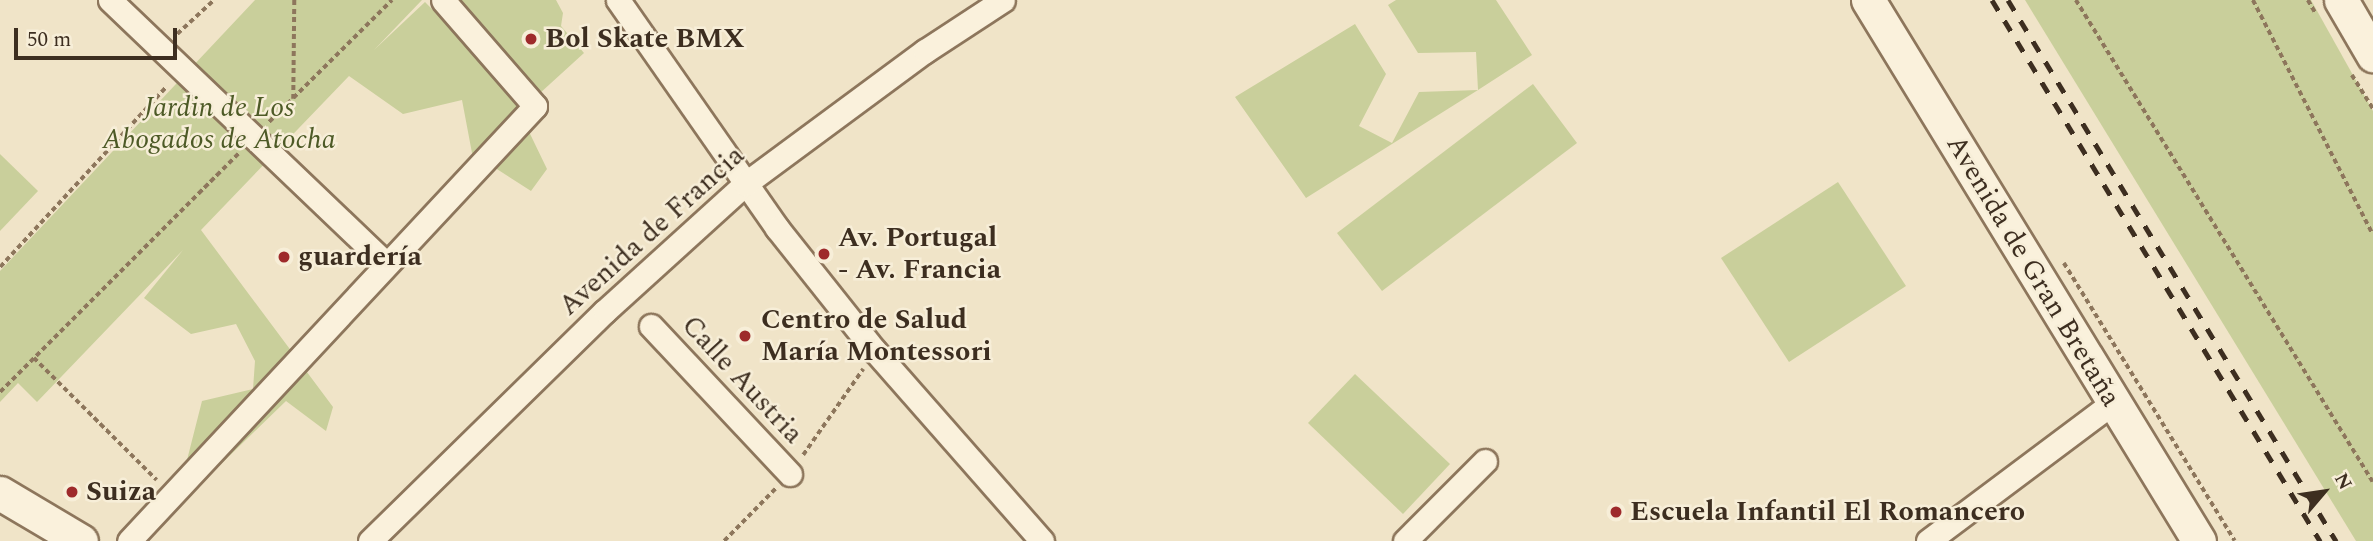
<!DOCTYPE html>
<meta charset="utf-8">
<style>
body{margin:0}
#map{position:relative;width:2373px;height:541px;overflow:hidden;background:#f0e4c8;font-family:Spectral,serif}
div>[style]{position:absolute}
.green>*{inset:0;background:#c9cf9b}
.path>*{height:3.5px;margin-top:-1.75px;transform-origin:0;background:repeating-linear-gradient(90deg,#8d765c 0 5px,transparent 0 8.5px)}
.roads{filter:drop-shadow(2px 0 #8d765c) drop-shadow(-2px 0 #8d765c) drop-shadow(0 2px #8d765c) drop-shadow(0 -2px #8d765c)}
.street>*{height:23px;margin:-11.5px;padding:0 11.5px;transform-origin:11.5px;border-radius:11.5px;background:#faf1dc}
.secondary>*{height:33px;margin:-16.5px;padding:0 16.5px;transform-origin:16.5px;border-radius:16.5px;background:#faf1dc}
.rail>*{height:5px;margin-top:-2.5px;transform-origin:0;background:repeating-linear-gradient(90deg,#3d2e20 0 12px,transparent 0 24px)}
.dots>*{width:19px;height:19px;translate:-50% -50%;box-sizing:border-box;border:4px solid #f7eed8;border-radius:50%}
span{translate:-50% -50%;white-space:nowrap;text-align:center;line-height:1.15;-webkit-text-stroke:5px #f7eed8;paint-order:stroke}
.poi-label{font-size:28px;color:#3d2e20;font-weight:700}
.left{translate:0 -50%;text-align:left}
.park-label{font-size:28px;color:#4d5a26;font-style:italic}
.street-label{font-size:28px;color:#3d2e20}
.north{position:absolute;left:2289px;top:457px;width:70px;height:70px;-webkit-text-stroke:5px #f7eed8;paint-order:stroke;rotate:61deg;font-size:19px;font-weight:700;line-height:28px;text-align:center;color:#3d2e20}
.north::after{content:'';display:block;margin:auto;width:24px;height:32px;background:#3d2e20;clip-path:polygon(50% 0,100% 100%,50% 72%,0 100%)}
.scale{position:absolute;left:14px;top:28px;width:163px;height:32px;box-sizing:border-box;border:4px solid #3d2e20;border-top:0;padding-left:9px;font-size:21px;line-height:24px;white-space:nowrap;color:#3d2e20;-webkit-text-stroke:5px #f7eed8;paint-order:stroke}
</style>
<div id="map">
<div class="green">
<i style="clip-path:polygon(255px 0,422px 0,374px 50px,425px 2px,506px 84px,547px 169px,531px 191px,472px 153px,462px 100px,403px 114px,349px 76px,201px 230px,333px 407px,326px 431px,286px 401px,219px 466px,187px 460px,202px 401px,253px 389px,255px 361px,236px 324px,191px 334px,144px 298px,183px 250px,37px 402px,18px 383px,0 402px,0 271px)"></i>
<i style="clip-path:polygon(455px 0,556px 0,563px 13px,561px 26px,584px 53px,539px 94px)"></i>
<i style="clip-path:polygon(1396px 0,1496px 0,1532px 55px,1478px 90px,1306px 198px,1235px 97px,1355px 24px,1386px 74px,1359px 126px,1392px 143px,1419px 92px,1478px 90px,1476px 52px,1418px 53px,1388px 5px)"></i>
<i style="clip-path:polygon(2025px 0,2311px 0,2373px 111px,2373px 541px,2356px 541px)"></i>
<i style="clip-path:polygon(1533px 84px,1577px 143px,1382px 291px,1337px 233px)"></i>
<i style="clip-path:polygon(0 154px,38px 191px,0 231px)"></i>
<i style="clip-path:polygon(1838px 182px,1906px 286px,1789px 362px,1721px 258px)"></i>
<i style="clip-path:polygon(1355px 374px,1450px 464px,1403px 514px,1308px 423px)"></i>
</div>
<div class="path">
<i style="left:2076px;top:0;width:566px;rotate:58.36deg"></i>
<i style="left:2253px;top:0;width:263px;rotate:62.9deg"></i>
<i style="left:2308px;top:0;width:16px;rotate:60deg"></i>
<i style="left:177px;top:34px;width:50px;rotate:-42.6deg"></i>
<i style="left:2352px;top:75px;width:40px;rotate:58deg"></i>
<i style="left:293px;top:99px;width:99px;rotate:-89.4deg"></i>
<i style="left:269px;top:122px;width:173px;rotate:-44.8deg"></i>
<i style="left:2064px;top:263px;width:326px;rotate:58.4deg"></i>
<i style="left:0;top:267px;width:246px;rotate:-47.3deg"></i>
<i style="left:34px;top:358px;width:173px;rotate:44.8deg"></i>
<i style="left:0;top:392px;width:338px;rotate:-45deg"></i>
<i style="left:803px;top:455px;width:105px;rotate:-55.1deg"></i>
<i style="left:724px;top:541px;width:74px;rotate:-45.5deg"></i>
</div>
<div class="roads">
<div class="street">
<i style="left:110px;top:0;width:382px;rotate:43.7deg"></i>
<i style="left:618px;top:0;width:278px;rotate:55.1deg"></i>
<i style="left:777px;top:228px;width:157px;rotate:51.5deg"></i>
<i style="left:875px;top:351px;width:253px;rotate:48.7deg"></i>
<i style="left:651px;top:326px;width:203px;rotate:46.8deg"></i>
<i style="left:129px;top:541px;width:595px;rotate:-46.97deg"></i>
<i style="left:535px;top:106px;width:140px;rotate:-131deg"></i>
<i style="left:370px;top:541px;width:329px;rotate:-44.4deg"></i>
<i style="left:605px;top:311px;width:189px;rotate:-42.2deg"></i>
<i style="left:745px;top:184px;width:224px;rotate:-36.5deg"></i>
<i style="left:925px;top:51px;width:93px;rotate:-33.2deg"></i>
<i style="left:1405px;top:541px;width:113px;rotate:-45deg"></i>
<i style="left:1928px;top:541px;width:232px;rotate:-36.8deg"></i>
</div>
<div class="secondary">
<i style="left:1868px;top:0;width:634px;rotate:58.54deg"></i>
<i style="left:2341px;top:0;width:64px;rotate:59.8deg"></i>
<i style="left:0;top:493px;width:94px;rotate:30.7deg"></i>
</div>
</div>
<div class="rail">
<i style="left:1992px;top:0;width:633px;rotate:58.77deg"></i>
<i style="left:2008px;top:0;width:633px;rotate:58.77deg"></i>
</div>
<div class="dots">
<i style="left:531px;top:39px;background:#9e2a2b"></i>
<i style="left:824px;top:254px;background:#9e2a2b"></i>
<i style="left:284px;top:257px;background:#9e2a2b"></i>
<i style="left:745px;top:336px;background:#9e2a2b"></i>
<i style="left:72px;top:492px;background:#9e2a2b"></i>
<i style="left:1616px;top:512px;background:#9e2a2b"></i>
</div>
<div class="poi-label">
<span class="left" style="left:545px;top:39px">Bol Skate BMX</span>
<span class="left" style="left:838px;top:254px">Av. Portugal<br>- Av. Francia</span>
<span class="left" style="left:298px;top:257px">guardería</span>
<span class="left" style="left:761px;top:336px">Centro de Salud<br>María Montessori</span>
<span class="left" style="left:86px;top:492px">Suiza</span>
<span class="left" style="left:1630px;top:512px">Escuela Infantil El Romancero</span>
</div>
<div class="park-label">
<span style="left:219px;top:124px">Jardin de Los<br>Abogados de Atocha</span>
</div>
<div class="street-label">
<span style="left:652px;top:231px;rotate:-42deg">Avenida de Francia</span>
<span style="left:2033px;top:271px;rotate:59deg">Avenida de Gran Bretaña</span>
<span style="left:742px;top:380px;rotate:47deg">Calle Austria</span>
</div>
<div class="north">N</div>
<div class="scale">50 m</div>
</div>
